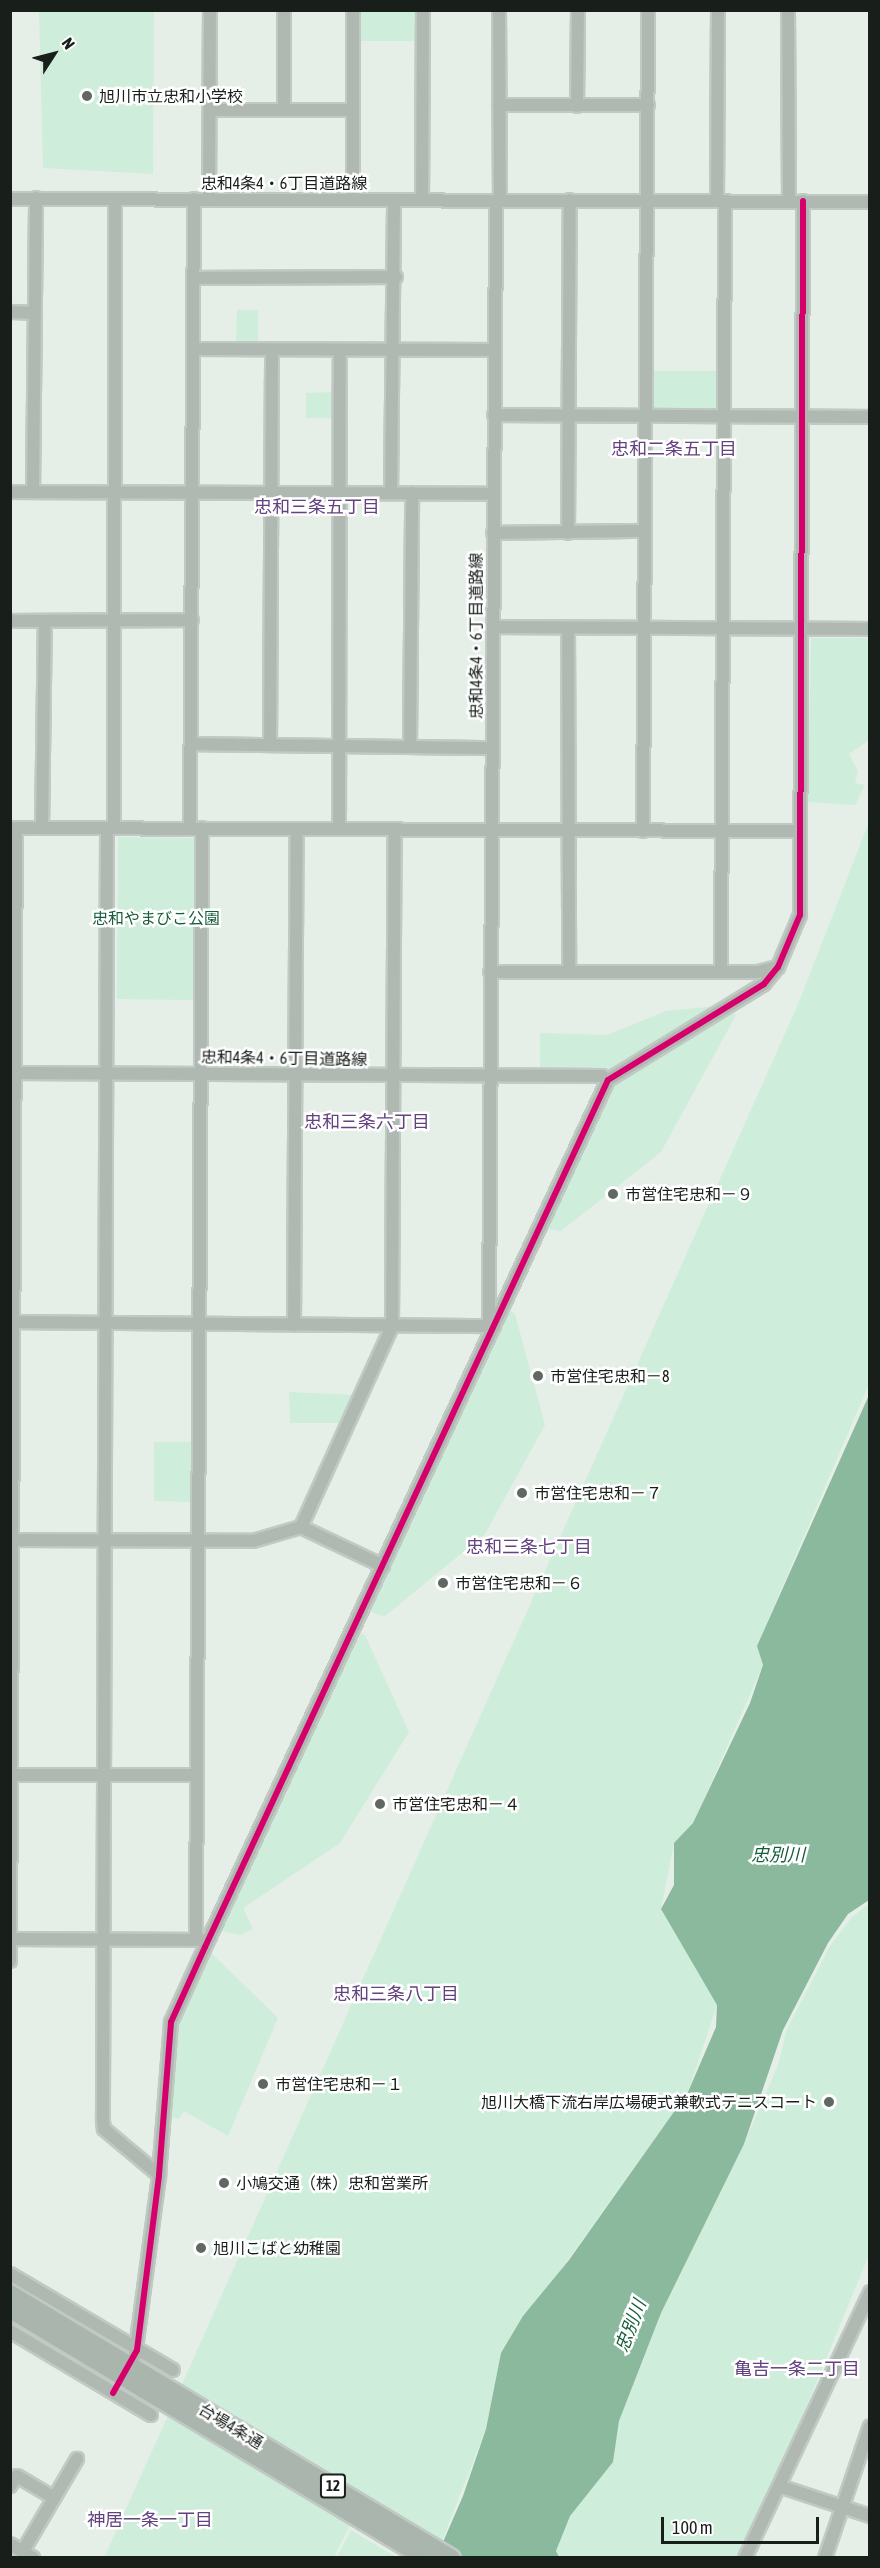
<!DOCTYPE html>
<meta charset="utf-8">
<style>
body{margin:0}
#map{position:relative;width:880px;height:2568px;overflow:hidden;background:#e5efe8;font-family:"Asap Condensed","Noto Sans JP",sans-serif}
div>[style]{position:absolute}
.green>*{inset:0;background:#ceedda}
.water>*{inset:0;background:#8bb99e}
.roads{filter:drop-shadow(2px 0 #c1c9c4) drop-shadow(-2px 0 #c1c9c4) drop-shadow(0 2px #c1c9c4) drop-shadow(0 -2px #c1c9c4)}
.minor>*{height:12px;margin:-6px;padding:0 6px;transform-origin:6px;border-radius:6px;background:#afb9b2}
.highway>*{height:16px;margin:-8px;padding:0 8px;transform-origin:8px;border-radius:8px;background:#a9b5ad}
.cycleway>*{height:6px;margin:-3px;padding:0 3px;transform-origin:3px;border-radius:3px;background:#d6006c}
.dots>*{width:16px;height:16px;translate:-50% -50%;box-sizing:border-box;border:3px solid #fff;border-radius:50%}
span{translate:-50% -50%;white-space:nowrap;text-align:center;line-height:1.15;-webkit-text-stroke:5px #fff;paint-order:stroke}
.shield-label span{padding:2px 4px;background:#fff;border:2px solid;border-radius:4px;-webkit-text-stroke-width:0}
.shield-label{font-size:15px;color:#181f1b;font-weight:700}
.poi-label{font-size:16px;color:#181f1b}
.left{translate:0 -50%;text-align:left}
.right{translate:-100% -50%;text-align:right}
.street-label{font-size:16px;color:#181f1b}
.park-label{font-size:16px;color:#165e3b}
.neighbourhood-label{font-size:18px;color:#63437f}
.water-label{font-size:18px;color:#155e3a;font-style:italic}
.frame{position:absolute;inset:0;border:12px solid #181f1b;pointer-events:none}
.north{position:absolute;left:24px;top:24px;width:60px;height:60px;-webkit-text-stroke:4px #fff;paint-order:stroke;rotate:54deg;font-size:16px;font-weight:700;line-height:24px;text-align:center;color:#181f1b}
.north::after{content:'';display:block;margin:auto;width:21px;height:27px;background:#181f1b;clip-path:polygon(50% 0,100% 100%,50% 72%,0 100%)}
.scale{position:absolute;left:661px;top:2517px;width:158px;height:27px;box-sizing:border-box;border:3px solid #181f1b;border-top:0;padding-left:8px;font-size:18px;line-height:21px;white-space:nowrap;color:#181f1b;-webkit-text-stroke:4px #fff;paint-order:stroke}
</style>
<div id="map">
<div class="green">
<i style="clip-path:polygon(39px 11px,154px 11px,153px 174px,43px 168px)"></i>
<i style="clip-path:polygon(359px 11px,416px 11px,417px 41px,360px 41px)"></i>
<i style="clip-path:polygon(237px 310px,258px 310px,258px 342px,236px 342px)"></i>
<i style="clip-path:polygon(646px 371px,724px 371px,724px 417px,645px 416px)"></i>
<i style="clip-path:polygon(335px 392px,335px 418px,306px 418px,306px 393px)"></i>
<i style="clip-path:polygon(811px 638px,869px 638px,869px 740px,849px 754px,858px 771px,855px 783px,865px 785px,855px 805px,808px 802px)"></i>
<i style="clip-path:polygon(869px 822px,869px 1384px,757px 1646px,763px 1665px,693px 1824px,674px 1843px,661px 1909px,717px 2005px,688px 2092px,501px 2353px,486px 2429px,440px 2546px,179px 2391px,799px 1002px)"></i>
<i style="clip-path:polygon(118px 837px,196px 838px,195px 1000px,117px 999px)"></i>
<i style="clip-path:polygon(718px 1006px,736px 1015px,661px 1152px,561px 1231px,540px 1228px,608px 1081px,540px 1076px,540px 1033px,607px 1035px,666px 1011px)"></i>
<i style="clip-path:polygon(503px 1306px,515px 1314px,545px 1425px,485px 1534px,384px 1617px,364px 1609px)"></i>
<i style="clip-path:polygon(289px 1392px,354px 1395px,342px 1423px,290px 1423px)"></i>
<i style="clip-path:polygon(154px 1442px,192px 1442px,193px 1502px,154px 1501px)"></i>
<i style="clip-path:polygon(354px 1631px,365px 1635px,409px 1732px,340px 1843px,243px 1908px,253px 1929px,241px 1935px,215px 1930px)"></i>
<i style="clip-path:polygon(869px 1904px,869px 2255px,744px 2557px,559px 2558px,556px 2551px,569px 2516px,613px 2462px,619px 2421px,661px 2313px,744px 2144px,778px 2065px,787px 2029px,830px 1946px,852px 1917px)"></i>
<i style="clip-path:polygon(205px 1947px,278px 2018px,228px 2136px,184px 2111px,179px 2119px,164px 2115px,171px 2022px)"></i>
<i style="clip-path:polygon(170px 2411px,353px 2519px,334px 2557px,104px 2558px)"></i>
<i style="clip-path:polygon(351px 2530px,396px 2557px,337px 2557px)"></i>
</div>
<div class="water">
<i style="clip-path:polygon(869px 1395px,869px 1900px,848px 1914px,828px 1943px,783px 2030px,744px 2144px,661px 2313px,619px 2421px,613px 2462px,570px 2516px,556px 2551px,559px 2557px,436px 2558px,463px 2496px,486px 2429px,501px 2353px,523px 2316px,569px 2260px,688px 2092px,716px 2027px,717px 2005px,661px 1909px,674px 1885px,674px 1843px,693px 1823px,750px 1703px,763px 1665px,757px 1646px)"></i>
</div>
<div class="roads">
<div class="minor">
<i style="left:284px;top:10px;width:99px;rotate:90deg"></i>
<i style="left:353px;top:10px;width:189px;rotate:90deg"></i>
<i style="left:499px;top:10px;width:190px;rotate:89.7deg"></i>
<i style="left:788px;top:10px;width:191px;rotate:89.7deg"></i>
<i style="left:499px;top:105px;width:149px"></i>
<i style="left:577px;top:106px;width:96px;rotate:-89.4deg"></i>
<i style="left:210px;top:110px;width:142px"></i>
<i style="left:10px;top:199px;width:860px;rotate:0.2deg"></i>
<i style="left:209px;top:199px;width:189px;rotate:-89.7deg"></i>
<i style="left:422px;top:200px;width:190px;rotate:-89.7deg"></i>
<i style="left:717px;top:201px;width:191px;rotate:-89.7deg"></i>
<i style="left:194px;top:278px;width:202px;rotate:-0.3deg"></i>
<i style="left:10px;top:312px;width:24px;rotate:2deg"></i>
<i style="left:194px;top:349px;width:300px;rotate:0.2deg"></i>
<i style="left:494px;top:415px;width:376px;rotate:0.3deg"></i>
<i style="left:10px;top:492px;width:483px;rotate:0.2deg"></i>
<i style="left:33px;top:492px;width:294px;rotate:-89.4deg"></i>
<i style="left:391px;top:493px;width:293px;rotate:-89.4deg"></i>
<i style="left:493px;top:533px;width:151px;rotate:-0.8deg"></i>
<i style="left:568px;top:533px;width:333px;rotate:-89.7deg"></i>
<i style="left:10px;top:621px;width:182px;rotate:-0.3deg"></i>
<i style="left:493px;top:627px;width:377px;rotate:0.3deg"></i>
<i style="left:568px;top:628px;width:344px;rotate:89.8deg"></i>
<i style="left:191px;top:744px;width:301px;rotate:0.8deg"></i>
<i style="left:270px;top:744px;width:393px;rotate:-89.7deg"></i>
<i style="left:410px;top:745px;width:252px;rotate:-89.5deg"></i>
<i style="left:10px;top:828px;width:790px;rotate:0.22deg"></i>
<i style="left:42px;top:828px;width:207px;rotate:-89.2deg"></i>
<i style="left:107px;top:828px;width:1294px;rotate:90.18deg"></i>
<i style="left:103px;top:2122px;width:7px;rotate:82deg"></i>
<i style="left:104px;top:2129px;width:72px;rotate:39.9deg"></i>
<i style="left:114px;top:828px;width:629px;rotate:-89.91deg"></i>
<i style="left:190px;top:828px;width:629px;rotate:-89.64deg"></i>
<i style="left:339px;top:829px;width:478px;rotate:-89.9deg"></i>
<i style="left:643px;top:831px;width:821px;rotate:-89.65deg"></i>
<i style="left:490px;top:972px;width:268px"></i>
<i style="left:758px;top:972px;width:21px;rotate:-14deg"></i>
<i style="left:721px;top:972px;width:771px;rotate:-89.7deg"></i>
<i style="left:11px;top:1073px;width:591px;rotate:0.29deg"></i>
<i style="left:602px;top:1076px;width:7px;rotate:34deg"></i>
<i style="left:10px;top:1322px;width:484px;rotate:0.5deg"></i>
<i style="left:294px;top:1325px;width:496px;rotate:-89.7deg"></i>
<i style="left:489px;top:1326px;width:1126px;rotate:-89.64deg"></i>
<i style="left:301px;top:1527px;width:221px;rotate:-65.6deg"></i>
<i style="left:392px;top:1326px;width:497px;rotate:-89.7deg"></i>
<i style="left:10px;top:1540px;width:243px;rotate:0.2deg"></i>
<i style="left:253px;top:1541px;width:50px;rotate:-16.3deg"></i>
<i style="left:301px;top:1527px;width:91px;rotate:25.4deg"></i>
<i style="left:10px;top:1775px;width:187px"></i>
<i style="left:10px;top:1939px;width:194px;rotate:0.3deg"></i>
<i style="left:196px;top:1940px;width:1112px;rotate:-89.69deg"></i>
<i style="left:10px;top:1961px;width:1133px;rotate:-89.7deg"></i>
<i style="left:10px;top:2274px;width:189px;rotate:30.5deg"></i>
<i style="left:10px;top:2331px;width:164px;rotate:30.8deg"></i>
<i style="left:135px;top:2356px;width:183px;rotate:-82.4deg"></i>
<i style="left:159px;top:2175px;width:153px;rotate:-85.5deg"></i>
<i style="left:171px;top:2022px;width:82px;rotate:-65.6deg"></i>
<i style="left:205px;top:1947px;width:956px;rotate:-65.07deg"></i>
<i style="left:608px;top:1080px;width:183px;rotate:-31.6deg"></i>
<i style="left:764px;top:984px;width:22px;rotate:-51deg"></i>
<i style="left:778px;top:967px;width:56px;rotate:-67.1deg"></i>
<i style="left:800px;top:915px;width:714px;rotate:-89.76deg"></i>
<i style="left:10px;top:2486px;width:12px;rotate:-55deg"></i>
<i style="left:17px;top:2476px;width:43px;rotate:30.7deg"></i>
<i style="left:779px;top:2486px;width:96px;rotate:18.2deg"></i>
<i style="left:10px;top:2544px;width:27px;rotate:31deg"></i>
<i style="left:23px;top:2551px;width:107px;rotate:-59.6deg"></i>
<i style="left:745px;top:2558px;width:294px;rotate:-64.8deg"></i>
<i style="left:825px;top:2558px;width:139px;rotate:-71.2deg"></i>
</div>
<div class="highway">
<i style="left:10px;top:2293px;width:515px;rotate:30.94deg"></i>
<i style="left:10px;top:2310px;width:483px;rotate:30.9deg"></i>
</div>
</div>
<div class="cycleway">
<i style="left:113px;top:2393px;width:49px;rotate:-60.8deg"></i>
<i style="left:137px;top:2350px;width:176px;rotate:-82.8deg"></i>
<i style="left:159px;top:2175px;width:153px;rotate:-85.5deg"></i>
<i style="left:171px;top:2022px;width:82px;rotate:-65.6deg"></i>
<i style="left:205px;top:1947px;width:956px;rotate:-65.07deg"></i>
<i style="left:608px;top:1080px;width:183px;rotate:-31.6deg"></i>
<i style="left:764px;top:984px;width:22px;rotate:-51deg"></i>
<i style="left:778px;top:967px;width:56px;rotate:-67.1deg"></i>
<i style="left:800px;top:915px;width:714px;rotate:-89.76deg"></i>
</div>
<div class="dots">
<i style="left:87px;top:96px;background:#606863"></i>
<i style="left:613px;top:1194px;background:#606863"></i>
<i style="left:538px;top:1376px;background:#606863"></i>
<i style="left:522px;top:1493px;background:#606863"></i>
<i style="left:443px;top:1583px;background:#606863"></i>
<i style="left:380px;top:1804px;background:#606863"></i>
<i style="left:263px;top:2084px;background:#606863"></i>
<i style="left:829px;top:2102px;background:#606863"></i>
<i style="left:224px;top:2183px;background:#606863"></i>
<i style="left:201px;top:2248px;background:#606863"></i>
</div>
<div class="shield-label">
<span style="left:333px;top:2486px">12</span>
</div>
<div class="poi-label">
<span class="left" style="left:99px;top:96px">旭川市立忠和小学校</span>
<span class="left" style="left:625px;top:1194px">市営住宅忠和－９</span>
<span class="left" style="left:550px;top:1376px">市営住宅忠和－8</span>
<span class="left" style="left:534px;top:1493px">市営住宅忠和－７</span>
<span class="left" style="left:455px;top:1583px">市営住宅忠和－６</span>
<span class="left" style="left:392px;top:1804px">市営住宅忠和－４</span>
<span class="left" style="left:275px;top:2084px">市営住宅忠和－１</span>
<span class="right" style="left:817px;top:2102px">旭川大橋下流右岸広場硬式兼軟式テニスコート</span>
<span class="left" style="left:236px;top:2183px">小鳩交通（株）忠和営業所</span>
<span class="left" style="left:213px;top:2248px">旭川こばと幼稚園</span>
</div>
<div class="street-label">
<span style="left:284px;top:183px">忠和4条4・6丁目道路線</span>
<span style="left:476px;top:636px;rotate:-90deg">忠和4条4・6丁目道路線</span>
<span style="left:284px;top:1058px;rotate:1deg">忠和4条4・6丁目道路線</span>
<span style="left:231px;top:2426px;rotate:31deg">台場4条通</span>
</div>
<div class="park-label">
<span style="left:156px;top:918px">忠和やまびこ公園</span>
</div>
<div class="neighbourhood-label">
<span style="left:674px;top:449px">忠和二条五丁目</span>
<span style="left:317px;top:507px">忠和三条五丁目</span>
<span style="left:367px;top:1122px">忠和三条六丁目</span>
<span style="left:529px;top:1547px">忠和三条七丁目</span>
<span style="left:396px;top:1994px">忠和三条八丁目</span>
<span style="left:797px;top:2369px">亀吉一条二丁目</span>
<span style="left:150px;top:2520px">神居一条一丁目</span>
</div>
<div class="water-label">
<span style="left:778px;top:1855px">忠別川</span>
<span style="left:631px;top:2326px;rotate:-69deg">忠別川</span>
</div>
<div class="frame"></div>
<div class="north">N</div>
<div class="scale">100 m</div>
</div>
